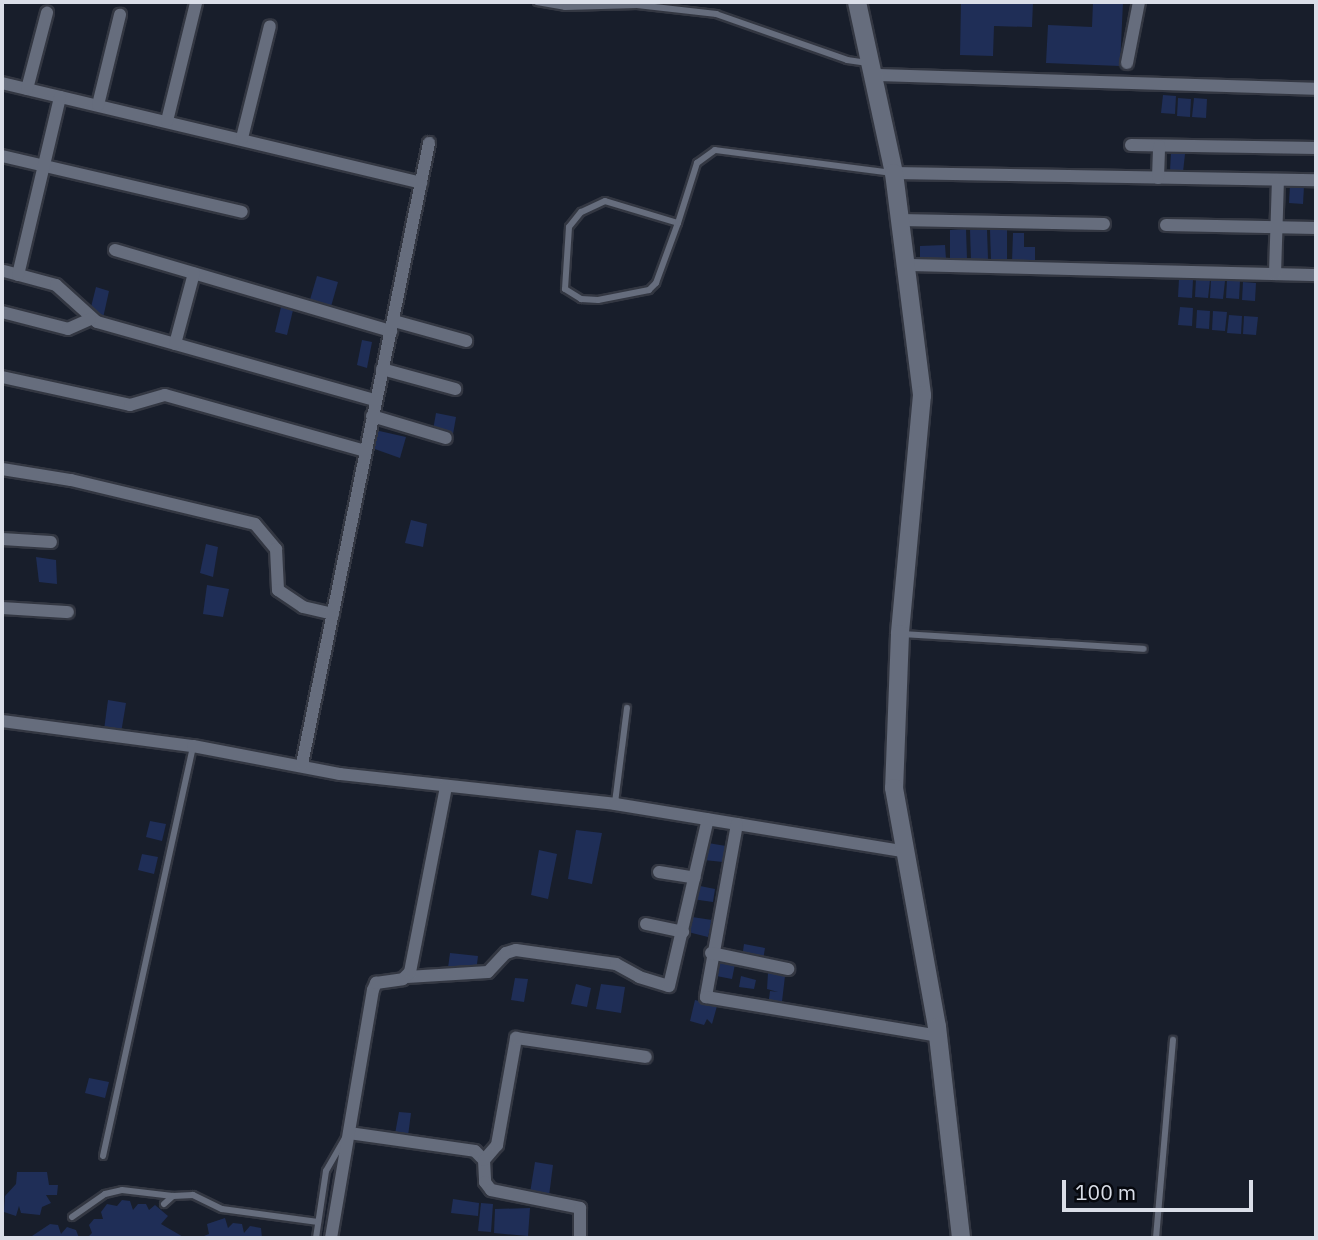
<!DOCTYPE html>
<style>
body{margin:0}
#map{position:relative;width:1318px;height:1240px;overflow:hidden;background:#181e2b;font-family:"IBM Plex Sans",sans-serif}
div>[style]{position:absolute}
.building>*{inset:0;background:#1f2e57}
.roads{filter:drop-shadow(2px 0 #333742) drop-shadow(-2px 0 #333742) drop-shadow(0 2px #333742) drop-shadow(0 -2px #333742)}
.lane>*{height:6px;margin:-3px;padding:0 3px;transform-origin:3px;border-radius:3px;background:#666d7d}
.street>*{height:12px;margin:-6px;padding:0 6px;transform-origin:6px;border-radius:6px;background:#666d7d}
.secondary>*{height:18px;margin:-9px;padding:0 9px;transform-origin:9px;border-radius:9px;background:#666d7d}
span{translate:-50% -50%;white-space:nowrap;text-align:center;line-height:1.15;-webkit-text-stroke:5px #06080e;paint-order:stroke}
.frame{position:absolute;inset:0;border:4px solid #dadee8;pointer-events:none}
.scale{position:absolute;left:1062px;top:1180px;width:191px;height:32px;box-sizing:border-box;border:4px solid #dadee8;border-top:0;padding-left:9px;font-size:21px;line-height:24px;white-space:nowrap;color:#dadee8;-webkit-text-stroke:5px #06080e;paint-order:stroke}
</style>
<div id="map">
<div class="building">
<i style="clip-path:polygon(961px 2px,1033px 2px,1032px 27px,994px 26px,993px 56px,960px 55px)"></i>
<i style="clip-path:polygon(1093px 2px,1123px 2px,1120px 66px,1046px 63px,1048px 25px,1092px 27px)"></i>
<i style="clip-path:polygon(1163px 95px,1176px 96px,1175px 114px,1161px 113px)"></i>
<i style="clip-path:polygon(1178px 98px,1191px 99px,1190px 117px,1177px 116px)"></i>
<i style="clip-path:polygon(1194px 98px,1207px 99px,1206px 118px,1192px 117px)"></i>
<i style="clip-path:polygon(1171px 152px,1185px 154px,1183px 172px,1170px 171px)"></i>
<i style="clip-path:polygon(1290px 185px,1304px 186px,1303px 204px,1289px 203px)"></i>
<i style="clip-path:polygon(966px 229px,967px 259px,950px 259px,950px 230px)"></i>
<i style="clip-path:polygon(970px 230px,987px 230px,988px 259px,971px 260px)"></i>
<i style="clip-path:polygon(990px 230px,1007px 230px,1007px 260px,991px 260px)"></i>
<i style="clip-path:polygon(1013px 233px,1024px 233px,1024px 247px,1035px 247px,1035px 263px,1012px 262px)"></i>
<i style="clip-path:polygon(945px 245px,946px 259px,920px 260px,920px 246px)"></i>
<i style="clip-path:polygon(317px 276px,338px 282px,330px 310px,309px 303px)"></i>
<i style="clip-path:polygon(1196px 278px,1210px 280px,1208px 298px,1195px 297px)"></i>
<i style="clip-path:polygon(1179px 279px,1193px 280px,1192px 298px,1178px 297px)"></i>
<i style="clip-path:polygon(1211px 280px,1225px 281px,1223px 299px,1210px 298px)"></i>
<i style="clip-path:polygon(1227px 280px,1240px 281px,1239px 299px,1226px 298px)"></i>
<i style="clip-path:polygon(1243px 282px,1256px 283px,1255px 301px,1242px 300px)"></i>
<i style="clip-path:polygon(96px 287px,109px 291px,103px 318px,90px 311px)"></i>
<i style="clip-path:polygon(282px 303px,294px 306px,287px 335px,275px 332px)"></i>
<i style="clip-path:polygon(1180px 307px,1193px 308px,1192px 326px,1178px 325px)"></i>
<i style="clip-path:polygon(1197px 310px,1210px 311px,1209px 329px,1196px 328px)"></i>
<i style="clip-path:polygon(1213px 311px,1227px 312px,1225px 331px,1212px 330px)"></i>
<i style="clip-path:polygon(1229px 315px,1242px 316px,1241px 334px,1227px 333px)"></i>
<i style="clip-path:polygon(1244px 316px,1258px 317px,1256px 335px,1243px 334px)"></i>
<i style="clip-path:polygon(362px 340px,372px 342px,367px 368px,357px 365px)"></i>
<i style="clip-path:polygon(436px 413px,456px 417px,453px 434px,433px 430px)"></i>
<i style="clip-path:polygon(375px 430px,406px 437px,400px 458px,372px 448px)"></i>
<i style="clip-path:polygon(411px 520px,427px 524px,423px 547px,405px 543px)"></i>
<i style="clip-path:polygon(206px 544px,218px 547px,213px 577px,200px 573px)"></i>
<i style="clip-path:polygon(36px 557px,56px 560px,57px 584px,39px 582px)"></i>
<i style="clip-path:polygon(207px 585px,229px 589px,223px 617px,203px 614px)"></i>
<i style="clip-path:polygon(108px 700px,126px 703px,121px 733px,104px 730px)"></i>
<i style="clip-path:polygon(150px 821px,166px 824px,162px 841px,146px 837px)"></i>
<i style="clip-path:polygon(576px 830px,602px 833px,592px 884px,568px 879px)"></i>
<i style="clip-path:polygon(708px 843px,726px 846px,723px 862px,704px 860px)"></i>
<i style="clip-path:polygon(539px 850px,557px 854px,548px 899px,531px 895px)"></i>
<i style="clip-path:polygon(142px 854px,158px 857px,154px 874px,138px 870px)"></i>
<i style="clip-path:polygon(695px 885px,715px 889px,713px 902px,692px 899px)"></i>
<i style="clip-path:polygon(692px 917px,712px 920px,708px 937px,688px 932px)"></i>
<i style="clip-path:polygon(744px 944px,765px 948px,763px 960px,742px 958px)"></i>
<i style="clip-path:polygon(450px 953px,478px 956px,476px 972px,448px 968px)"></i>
<i style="clip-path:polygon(714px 959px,735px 964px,732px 979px,711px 975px)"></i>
<i style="clip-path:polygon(768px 973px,785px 976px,781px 1010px,768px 1006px,770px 991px,778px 992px,767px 989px)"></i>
<i style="clip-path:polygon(741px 976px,756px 980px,754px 989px,739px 987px)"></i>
<i style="clip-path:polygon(515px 978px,528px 979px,524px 1002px,511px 1000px)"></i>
<i style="clip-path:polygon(576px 984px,591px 988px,587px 1007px,571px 1004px)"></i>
<i style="clip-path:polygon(601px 984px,625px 987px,621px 1013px,596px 1009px)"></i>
<i style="clip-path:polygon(695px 1000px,717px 1006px,712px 1024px,707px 1019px,704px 1025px,690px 1021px)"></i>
<i style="clip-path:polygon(89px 1078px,109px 1082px,105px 1098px,85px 1093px)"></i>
<i style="clip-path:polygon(399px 1112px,411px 1113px,408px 1136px,395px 1134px)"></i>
<i style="clip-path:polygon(535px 1162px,553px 1165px,549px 1196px,530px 1193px)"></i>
<i style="clip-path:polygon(17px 1172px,47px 1172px,49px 1185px,58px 1185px,57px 1195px,46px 1195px,51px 1203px,42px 1207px,40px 1215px,21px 1213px,19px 1206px,16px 1216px,4px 1212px,5px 1196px,16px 1184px)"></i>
<i style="clip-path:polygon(453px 1199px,479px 1203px,478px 1216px,451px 1213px)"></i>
<i style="clip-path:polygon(122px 1200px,130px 1201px,133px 1210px,138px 1204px,146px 1204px,149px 1210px,155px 1205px,168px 1216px,161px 1224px,185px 1238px,87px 1238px,92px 1233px,89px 1225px,94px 1219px,103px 1219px,101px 1212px,107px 1204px,117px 1206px)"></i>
<i style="clip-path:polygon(481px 1203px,493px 1204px,491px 1232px,478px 1231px)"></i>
<i style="clip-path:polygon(530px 1208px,528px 1236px,494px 1233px,495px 1209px)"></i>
<i style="clip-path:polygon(225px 1218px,228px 1228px,233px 1223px,242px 1224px,244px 1233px,250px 1226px,261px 1228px,262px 1238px,199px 1238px,209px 1234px,207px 1224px)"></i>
<i style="clip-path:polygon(50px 1224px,58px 1225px,61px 1234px,67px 1227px,76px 1230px,79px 1238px,29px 1238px)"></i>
</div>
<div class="roads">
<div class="lane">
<i style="left:537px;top:2px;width:28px;rotate:10deg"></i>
<i style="left:565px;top:7px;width:72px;rotate:-1.6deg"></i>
<i style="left:637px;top:5px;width:80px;rotate:6.5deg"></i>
<i style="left:716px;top:14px;width:139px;rotate:19.3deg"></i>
<i style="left:847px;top:60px;width:21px;rotate:8deg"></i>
<i style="left:678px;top:223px;width:76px;rotate:-163.2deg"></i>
<i style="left:605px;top:201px;width:26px;rotate:155deg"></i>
<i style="left:581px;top:212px;width:19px;rotate:129deg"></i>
<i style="left:569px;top:227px;width:62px;rotate:93.7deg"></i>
<i style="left:565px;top:289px;width:19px;rotate:32deg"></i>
<i style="left:581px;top:299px;width:17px;rotate:3deg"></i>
<i style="left:598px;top:300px;width:52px;rotate:-11.1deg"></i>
<i style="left:649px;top:290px;width:10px;rotate:-45deg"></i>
<i style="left:656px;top:283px;width:64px;rotate:-69.9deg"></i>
<i style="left:678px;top:223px;width:63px;rotate:-72.4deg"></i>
<i style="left:697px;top:163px;width:22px;rotate:-36deg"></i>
<i style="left:715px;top:150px;width:178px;rotate:7.4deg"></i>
<i style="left:901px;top:634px;width:243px;rotate:3.5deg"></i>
<i style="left:615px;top:803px;width:96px;rotate:-82.8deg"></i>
<i style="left:103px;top:1156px;width:420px;rotate:-77.6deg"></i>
<i style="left:164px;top:1204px;width:12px;rotate:-42deg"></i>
<i style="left:173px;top:1196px;width:20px;rotate:-3deg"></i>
<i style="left:193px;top:1195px;width:32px;rotate:26deg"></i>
<i style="left:222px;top:1209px;width:97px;rotate:7.7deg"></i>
<i style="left:72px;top:1217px;width:40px;rotate:-34.9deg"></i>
<i style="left:105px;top:1194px;width:17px;rotate:-13deg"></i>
<i style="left:122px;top:1190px;width:51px;rotate:6.7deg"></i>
<i style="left:316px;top:1238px;width:68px;rotate:-81.5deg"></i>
<i style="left:326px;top:1171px;width:38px;rotate:-60deg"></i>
<i style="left:1156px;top:1238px;width:199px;rotate:-85.1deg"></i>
</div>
<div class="street">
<i style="left:1127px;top:63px;width:62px;rotate:-78.9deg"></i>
<i style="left:876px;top:75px;width:440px;rotate:1.8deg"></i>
<i style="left:2px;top:83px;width:431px;rotate:13.4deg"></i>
<i style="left:27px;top:89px;width:79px;rotate:-75.3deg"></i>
<i style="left:98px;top:105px;width:93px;rotate:-76.3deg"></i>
<i style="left:167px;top:121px;width:122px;rotate:-76.2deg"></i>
<i style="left:242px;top:138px;width:115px;rotate:-76deg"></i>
<i style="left:1131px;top:145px;width:185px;rotate:0.9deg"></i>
<i style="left:2px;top:156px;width:246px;rotate:13.1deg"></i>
<i style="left:894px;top:173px;width:422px;rotate:1deg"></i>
<i style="left:1158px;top:178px;width:32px;rotate:-88deg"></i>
<i style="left:900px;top:220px;width:204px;rotate:1.1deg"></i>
<i style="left:1166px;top:225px;width:150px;rotate:1.1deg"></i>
<i style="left:115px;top:250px;width:288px;rotate:16.4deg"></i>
<i style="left:906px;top:265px;width:410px;rotate:1.4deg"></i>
<i style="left:4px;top:271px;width:54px;rotate:15.1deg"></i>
<i style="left:56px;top:285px;width:55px;rotate:42.1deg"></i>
<i style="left:97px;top:322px;width:289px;rotate:15.7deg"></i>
<i style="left:1275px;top:274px;width:94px;rotate:-88.2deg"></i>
<i style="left:18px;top:275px;width:183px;rotate:-76.7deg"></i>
<i style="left:2px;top:312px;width:68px;rotate:14.4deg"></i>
<i style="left:68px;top:329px;width:24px;rotate:-24deg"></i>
<i style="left:394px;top:321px;width:75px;rotate:15.5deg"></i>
<i style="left:175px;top:344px;width:73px;rotate:-75deg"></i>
<i style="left:382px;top:369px;width:76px;rotate:15.3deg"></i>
<i style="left:2px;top:377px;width:131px;rotate:12.3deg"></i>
<i style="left:130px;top:405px;width:36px;rotate:-16deg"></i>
<i style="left:165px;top:395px;width:208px;rotate:15.6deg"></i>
<i style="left:372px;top:416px;width:77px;rotate:16.6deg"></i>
<i style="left:2px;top:469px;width:70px;rotate:9.1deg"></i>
<i style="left:71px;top:480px;width:189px;rotate:13.4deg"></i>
<i style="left:255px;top:524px;width:33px;rotate:50deg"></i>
<i style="left:276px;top:549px;width:41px;rotate:87.2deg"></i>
<i style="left:278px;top:590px;width:30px;rotate:34deg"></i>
<i style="left:303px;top:607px;width:31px;rotate:13deg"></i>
<i style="left:2px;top:539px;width:49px;rotate:3.5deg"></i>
<i style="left:2px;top:608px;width:66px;rotate:3.5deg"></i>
<i style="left:2px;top:721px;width:193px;rotate:7.5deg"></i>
<i style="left:193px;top:746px;width:150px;rotate:10.8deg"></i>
<i style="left:340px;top:774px;width:277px;rotate:6.2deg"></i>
<i style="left:615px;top:804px;width:296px;rotate:9.3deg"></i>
<i style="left:302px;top:764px;width:634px;rotate:-78.44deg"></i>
<i style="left:737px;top:824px;width:176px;rotate:100.2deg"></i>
<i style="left:706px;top:997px;width:235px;rotate:9.5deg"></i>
<i style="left:659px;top:872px;width:36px;rotate:9deg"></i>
<i style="left:646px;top:924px;width:38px;rotate:12deg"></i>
<i style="left:711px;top:953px;width:79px;rotate:11.7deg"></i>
<i style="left:407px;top:977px;width:81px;rotate:-3.5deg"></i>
<i style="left:488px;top:972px;width:26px;rotate:-47deg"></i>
<i style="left:506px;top:953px;width:10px;rotate:-17deg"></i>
<i style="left:516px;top:950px;width:101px;rotate:8deg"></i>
<i style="left:616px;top:964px;width:26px;rotate:29deg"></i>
<i style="left:639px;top:977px;width:31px;rotate:17deg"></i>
<i style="left:669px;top:986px;width:171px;rotate:-76.9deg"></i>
<i style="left:349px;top:1133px;width:127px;rotate:8.1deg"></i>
<i style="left:475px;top:1151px;width:13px;rotate:45deg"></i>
<i style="left:484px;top:1160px;width:22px;rotate:87deg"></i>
<i style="left:485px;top:1182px;width:10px;rotate:53deg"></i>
<i style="left:491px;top:1190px;width:91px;rotate:11.4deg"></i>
<i style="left:580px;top:1208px;width:30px;rotate:90deg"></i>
<i style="left:484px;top:1160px;width:20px;rotate:-49deg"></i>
<i style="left:497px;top:1145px;width:109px;rotate:-79.9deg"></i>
<i style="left:516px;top:1038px;width:131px;rotate:8.3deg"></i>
<i style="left:331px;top:1238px;width:252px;rotate:-80.4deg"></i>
<i style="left:373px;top:990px;width:8px;rotate:-67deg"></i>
<i style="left:376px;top:983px;width:27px;rotate:-8deg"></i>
<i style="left:403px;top:979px;width:10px;rotate:-45deg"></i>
<i style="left:410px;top:972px;width:189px;rotate:-79deg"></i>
</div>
<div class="secondary">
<i style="left:857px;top:2px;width:175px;rotate:77.8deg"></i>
<i style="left:894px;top:173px;width:224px;rotate:82.8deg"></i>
<i style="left:922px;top:395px;width:240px;rotate:95.3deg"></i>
<i style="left:900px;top:634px;width:154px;rotate:92.2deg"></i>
<i style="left:894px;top:788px;width:243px;rotate:79.8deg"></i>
<i style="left:937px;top:1027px;width:212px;rotate:83.5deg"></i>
</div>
</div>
<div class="frame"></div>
<div class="scale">100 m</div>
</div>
